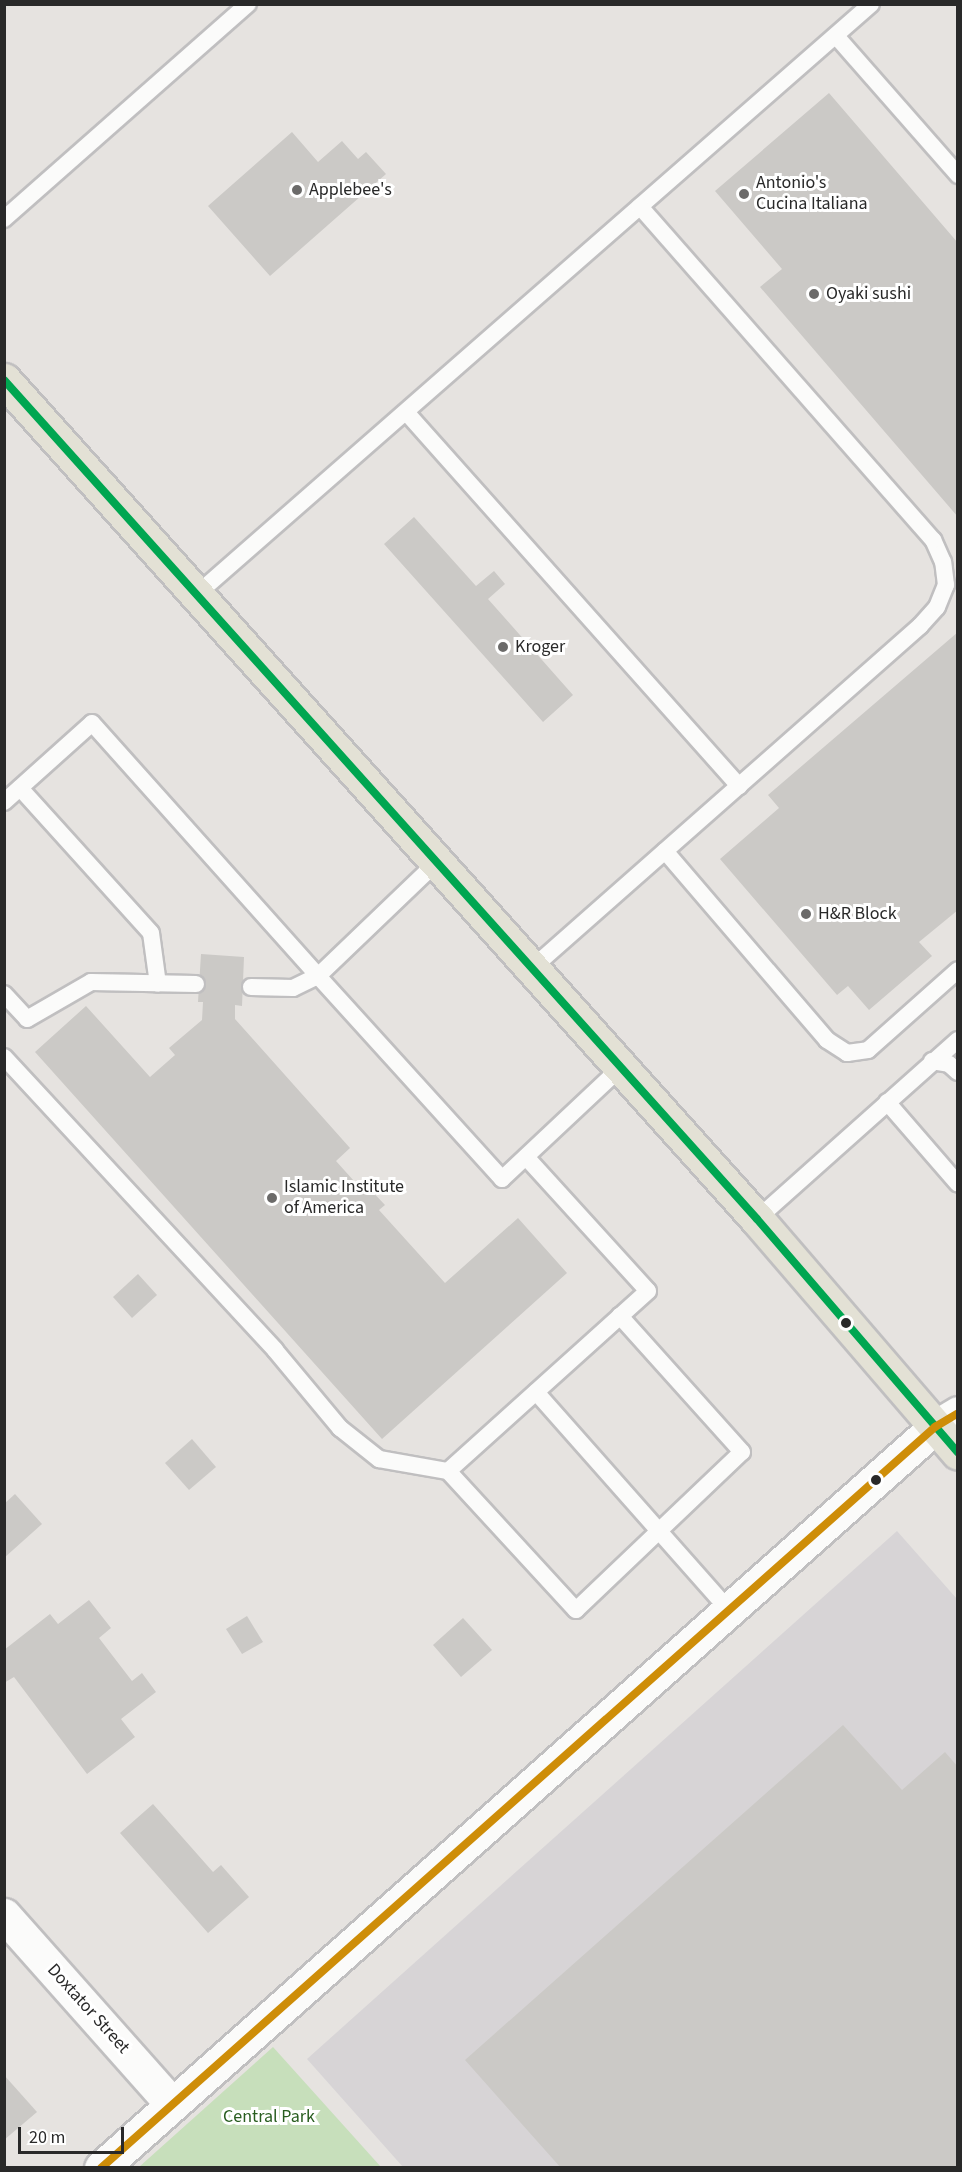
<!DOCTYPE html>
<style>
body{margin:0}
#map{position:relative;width:962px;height:2172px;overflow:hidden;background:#e6e3e0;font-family:"Source Sans 3",sans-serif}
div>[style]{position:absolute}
.industrial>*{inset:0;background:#d7d4d6}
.green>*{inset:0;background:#c7dfbb}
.building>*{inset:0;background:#cbc9c6}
.roads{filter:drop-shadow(2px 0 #c0bfc0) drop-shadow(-2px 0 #c0bfc0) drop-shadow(0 2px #c0bfc0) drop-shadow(0 -2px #c0bfc0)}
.service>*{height:16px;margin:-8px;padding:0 8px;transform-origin:8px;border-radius:8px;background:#fbfbfa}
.minor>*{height:33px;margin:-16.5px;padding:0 16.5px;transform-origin:16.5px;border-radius:16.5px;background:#fbfbfa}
.primary>*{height:33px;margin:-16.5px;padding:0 16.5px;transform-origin:16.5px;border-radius:16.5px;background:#e3e1d5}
.bus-1>*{height:8px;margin:-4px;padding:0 4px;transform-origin:4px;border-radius:4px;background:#00a651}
.bus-2>*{height:8px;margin:-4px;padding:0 4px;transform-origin:4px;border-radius:4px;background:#ce8d08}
.dots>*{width:16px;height:16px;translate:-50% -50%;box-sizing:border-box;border:3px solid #fff;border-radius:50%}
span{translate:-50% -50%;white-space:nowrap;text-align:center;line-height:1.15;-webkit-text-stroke:6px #fff;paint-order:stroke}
.poi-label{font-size:18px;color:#292929}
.left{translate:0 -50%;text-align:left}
.street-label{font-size:18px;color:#292929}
.park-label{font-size:18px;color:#295e20}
.frame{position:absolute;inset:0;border:6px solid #292929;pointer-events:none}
.scale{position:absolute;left:18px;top:2127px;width:106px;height:27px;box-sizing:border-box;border:3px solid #292929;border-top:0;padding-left:8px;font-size:18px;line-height:21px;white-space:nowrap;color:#292929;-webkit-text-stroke:4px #fff;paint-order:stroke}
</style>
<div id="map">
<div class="industrial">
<i style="clip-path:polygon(897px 1531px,957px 1599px,957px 2167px,403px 2167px,307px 2059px)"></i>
</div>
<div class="green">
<i style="clip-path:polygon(273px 2047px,381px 2167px,139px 2167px)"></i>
</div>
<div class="building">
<i style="clip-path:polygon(829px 93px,958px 243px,958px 517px,760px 287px,782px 269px,715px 191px)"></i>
<i style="clip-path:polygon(292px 132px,318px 162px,342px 141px,358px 159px,366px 152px,386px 174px,270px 276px,208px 206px)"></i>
<i style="clip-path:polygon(414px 517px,476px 586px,494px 571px,505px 584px,488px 599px,573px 695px,543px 722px,384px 544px)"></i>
<i style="clip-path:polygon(958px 632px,958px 910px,919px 942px,932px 956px,869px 1010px,848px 986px,837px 995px,720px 859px,779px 808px,768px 795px)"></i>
<i style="clip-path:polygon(201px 954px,244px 957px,242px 1006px,235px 1005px,235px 1019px,350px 1148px,336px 1161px,363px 1191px,368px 1187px,385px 1205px,379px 1210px,445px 1283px,518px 1218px,567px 1273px,382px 1439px,35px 1052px,86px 1006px,150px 1077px,175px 1055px,169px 1048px,202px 1020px,203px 1002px,198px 1002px)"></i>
<i style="clip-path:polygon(138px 1274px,157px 1295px,132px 1318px,113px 1297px)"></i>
<i style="clip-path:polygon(192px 1439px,216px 1467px,189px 1490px,165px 1463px)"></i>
<i style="clip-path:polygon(15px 1494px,42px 1524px,4px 1558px,4px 1504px)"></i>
<i style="clip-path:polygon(89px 1600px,111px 1628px,99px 1638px,132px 1681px,142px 1673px,156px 1692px,121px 1719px,135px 1737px,87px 1774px,14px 1677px,4px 1683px,4px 1650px,50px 1614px,58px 1624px)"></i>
<i style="clip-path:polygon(247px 1616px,263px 1642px,242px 1654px,226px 1629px)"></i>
<i style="clip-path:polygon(463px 1618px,492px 1650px,461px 1677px,433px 1645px)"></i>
<i style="clip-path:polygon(843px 1725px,902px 1790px,945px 1752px,958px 1767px,958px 2168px,561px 2168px,465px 2060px)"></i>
<i style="clip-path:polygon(153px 1804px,213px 1872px,221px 1865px,249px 1897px,208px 1933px,120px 1833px)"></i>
<i style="clip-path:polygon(4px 2075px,37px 2112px,4px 2140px)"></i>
</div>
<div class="roads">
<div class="service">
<i style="left:836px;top:36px;width:185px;rotate:48.7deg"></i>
<i style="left:4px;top:219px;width:325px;rotate:-41.4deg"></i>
<i style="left:406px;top:412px;width:501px;rotate:48.32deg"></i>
<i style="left:196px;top:595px;width:897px;rotate:-41.2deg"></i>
<i style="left:20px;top:788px;width:195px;rotate:47.9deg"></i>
<i style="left:151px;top:933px;width:51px;rotate:82.2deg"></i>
<i style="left:4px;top:802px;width:118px;rotate:-41.9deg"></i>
<i style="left:92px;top:723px;width:339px;rotate:48.2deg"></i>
<i style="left:318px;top:976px;width:163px;rotate:-43.8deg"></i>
<i style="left:665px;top:851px;width:249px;rotate:49.4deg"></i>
<i style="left:827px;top:1040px;width:24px;rotate:33deg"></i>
<i style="left:847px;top:1053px;width:21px;rotate:-8deg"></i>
<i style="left:868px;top:1050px;width:120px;rotate:-41.6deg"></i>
<i style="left:530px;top:970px;width:520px;rotate:-41.41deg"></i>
<i style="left:920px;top:626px;width:25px;rotate:-48deg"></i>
<i style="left:937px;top:607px;width:24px;rotate:-68deg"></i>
<i style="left:946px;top:585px;width:23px;rotate:-97deg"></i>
<i style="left:943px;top:562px;width:24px;rotate:-114deg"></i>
<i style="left:933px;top:540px;width:444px;rotate:-131.3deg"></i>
<i style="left:251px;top:987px;width:42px;rotate:1.4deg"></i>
<i style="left:293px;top:988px;width:28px;rotate:-26deg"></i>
<i style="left:318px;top:976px;width:274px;rotate:47.8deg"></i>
<i style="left:502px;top:1179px;width:162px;rotate:-43.2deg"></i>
<i style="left:4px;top:994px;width:34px;rotate:47deg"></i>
<i style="left:27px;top:1019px;width:74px;rotate:-30deg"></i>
<i style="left:91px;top:982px;width:105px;rotate:1.1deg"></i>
<i style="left:4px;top:1057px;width:399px;rotate:47.2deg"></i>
<i style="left:275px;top:1350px;width:102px;rotate:50.2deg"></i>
<i style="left:340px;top:1428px;width:50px;rotate:38.5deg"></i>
<i style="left:379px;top:1459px;width:70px;rotate:9.9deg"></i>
<i style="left:932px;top:1061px;width:17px;rotate:10deg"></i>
<i style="left:949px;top:1064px;width:12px;rotate:42deg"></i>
<i style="left:887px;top:1102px;width:108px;rotate:49.1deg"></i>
<i style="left:526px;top:1157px;width:181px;rotate:47.7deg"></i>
<i style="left:648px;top:1291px;width:269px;rotate:138deg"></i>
<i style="left:448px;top:1471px;width:189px;rotate:47.4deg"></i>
<i style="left:576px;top:1610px;width:229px;rotate:-43.6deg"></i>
<i style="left:742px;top:1452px;width:183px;rotate:-131.9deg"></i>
<i style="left:757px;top:1219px;width:269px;rotate:-41.7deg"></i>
<i style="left:536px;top:1392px;width:291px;rotate:48.5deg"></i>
</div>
<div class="minor">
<i style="left:4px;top:1915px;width:253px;rotate:48.4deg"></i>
<i style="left:101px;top:2168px;width:1116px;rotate:-41.62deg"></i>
<i style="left:935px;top:1427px;width:27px;rotate:-31deg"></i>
</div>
<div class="primary">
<i style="left:4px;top:380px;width:1127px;rotate:48.09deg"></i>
<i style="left:757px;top:1219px;width:308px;rotate:49.3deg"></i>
</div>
</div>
<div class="bus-1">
<i style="left:4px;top:380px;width:1127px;rotate:48.09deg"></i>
<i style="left:757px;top:1219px;width:308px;rotate:49.3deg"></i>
</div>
<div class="bus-2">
<i style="left:101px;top:2168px;width:1116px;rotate:-41.62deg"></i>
<i style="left:935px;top:1427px;width:27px;rotate:-31deg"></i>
</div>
<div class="dots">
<i style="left:297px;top:190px;background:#6b6a69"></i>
<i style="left:744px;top:194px;background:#6b6a69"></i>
<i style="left:814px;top:294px;background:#6b6a69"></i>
<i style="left:503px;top:647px;background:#6b6a69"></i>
<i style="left:806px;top:914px;background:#6b6a69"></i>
<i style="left:272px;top:1198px;background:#6b6a69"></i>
<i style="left:846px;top:1323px;background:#292929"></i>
<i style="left:876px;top:1480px;background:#292929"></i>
</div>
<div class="poi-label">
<span class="left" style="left:756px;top:194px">Antonio's<br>Cucina Italiana</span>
<span class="left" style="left:309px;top:190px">Applebee's</span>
<span class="left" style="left:826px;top:294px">Oyaki sushi</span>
<span class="left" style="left:515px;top:647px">Kroger</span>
<span class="left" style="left:818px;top:914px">H&amp;R Block</span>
<span class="left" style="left:284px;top:1198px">Islamic Institute<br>of America</span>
</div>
<div class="street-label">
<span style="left:88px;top:2009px;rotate:48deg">Doxtator Street</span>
</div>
<div class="park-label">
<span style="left:269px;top:2117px">Central Park</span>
</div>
<div class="frame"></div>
<div class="scale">20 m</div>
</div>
